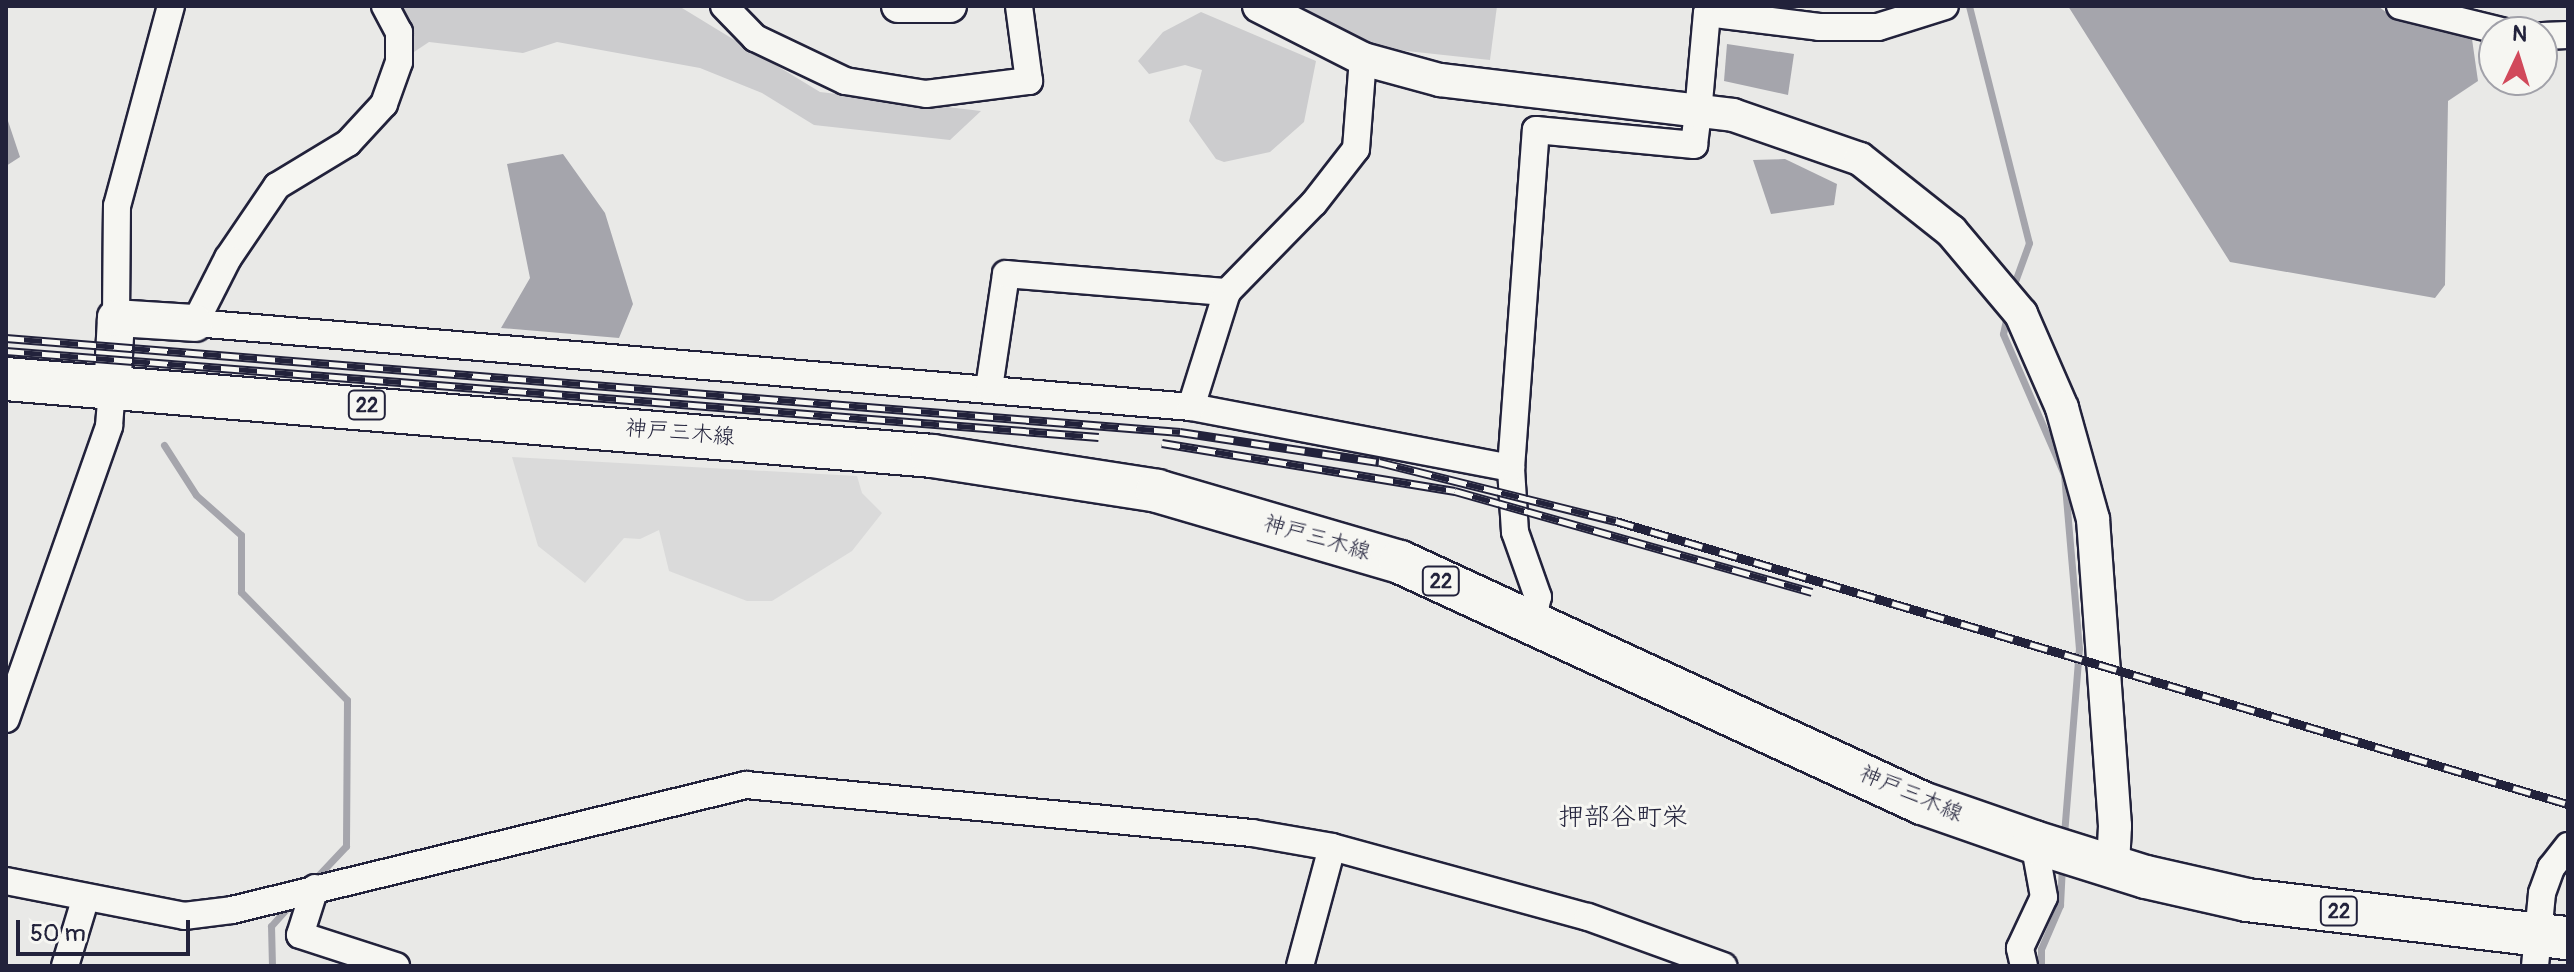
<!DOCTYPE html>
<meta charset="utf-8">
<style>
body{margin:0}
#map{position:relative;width:2574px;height:972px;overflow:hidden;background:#e9e9e7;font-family:Pangolin,"Klee One",sans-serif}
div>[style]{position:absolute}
.built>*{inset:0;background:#dadada}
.green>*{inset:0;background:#ccccce}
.water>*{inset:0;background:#a5a5ac}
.stream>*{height:7px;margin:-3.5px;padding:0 3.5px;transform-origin:3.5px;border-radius:3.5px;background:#a5a5ac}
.roads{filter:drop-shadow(2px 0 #22223b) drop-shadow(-2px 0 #22223b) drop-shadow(0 2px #22223b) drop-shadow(0 -2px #22223b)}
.minor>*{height:26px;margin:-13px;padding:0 13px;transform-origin:13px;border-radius:13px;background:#f6f6f2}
.tertiary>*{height:32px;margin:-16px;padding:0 16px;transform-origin:16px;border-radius:16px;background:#f6f6f2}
.secondary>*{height:36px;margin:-18px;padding:0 18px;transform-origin:18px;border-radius:18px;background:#f6f6f2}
.primary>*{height:42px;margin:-21px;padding:0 21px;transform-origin:21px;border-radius:21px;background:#f6f6f2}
.rail>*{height:9px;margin-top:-4.5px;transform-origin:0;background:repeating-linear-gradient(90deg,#f6f6f2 0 18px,#22223b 0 36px);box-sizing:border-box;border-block:2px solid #22223b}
span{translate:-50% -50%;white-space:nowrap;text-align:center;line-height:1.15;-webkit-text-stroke:6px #f6f6f2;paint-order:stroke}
.shield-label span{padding:2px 6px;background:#f6f6f2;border:2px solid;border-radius:6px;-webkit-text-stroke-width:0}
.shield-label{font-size:20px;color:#22223b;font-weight:700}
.street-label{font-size:22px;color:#22223b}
.quarter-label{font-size:26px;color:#22223b}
.frame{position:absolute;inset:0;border:8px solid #22223b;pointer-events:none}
.north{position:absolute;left:2478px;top:16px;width:80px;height:80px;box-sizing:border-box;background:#f6f6f2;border:2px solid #a1a1a9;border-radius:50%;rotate:4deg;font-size:22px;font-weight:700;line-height:32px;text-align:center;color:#22223b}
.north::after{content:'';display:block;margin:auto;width:28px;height:36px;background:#d1495b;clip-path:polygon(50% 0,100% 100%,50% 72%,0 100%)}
.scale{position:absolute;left:16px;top:920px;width:174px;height:36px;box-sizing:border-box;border:4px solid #22223b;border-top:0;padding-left:10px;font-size:24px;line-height:28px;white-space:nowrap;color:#22223b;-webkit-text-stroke:6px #f6f6f2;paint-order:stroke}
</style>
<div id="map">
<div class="built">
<i style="clip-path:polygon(512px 457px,857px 476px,862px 493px,882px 513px,852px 551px,772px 601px,747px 601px,669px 571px,659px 530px,640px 539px,624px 538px,585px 583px,538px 546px)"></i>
</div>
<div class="green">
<i style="clip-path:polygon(385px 6px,682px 8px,820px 92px,981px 111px,950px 140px,814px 125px,762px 93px,700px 68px,557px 42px,523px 53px,429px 42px,399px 62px)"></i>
<i style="clip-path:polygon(1286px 6px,1497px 6px,1490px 60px,1379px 48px)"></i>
<i style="clip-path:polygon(1201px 12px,1316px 61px,1304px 122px,1270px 152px,1224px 162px,1216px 159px,1189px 121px,1202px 70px,1185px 65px,1149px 74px,1138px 61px,1163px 32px)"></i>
</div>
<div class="water">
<i style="clip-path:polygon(2068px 6px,2378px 6px,2396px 20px,2472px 39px,2478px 81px,2448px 101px,2445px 285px,2435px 298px,2230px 262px)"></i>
<i style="clip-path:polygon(1727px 44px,1794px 54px,1788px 95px,1724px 81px)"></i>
<i style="clip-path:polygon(6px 115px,20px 157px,6px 166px)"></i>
<i style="clip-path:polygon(563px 154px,605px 213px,633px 304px,619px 338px,501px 328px,530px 278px,507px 164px)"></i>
<i style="clip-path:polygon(1785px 159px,1837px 184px,1834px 205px,1771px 214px,1753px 160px)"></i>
</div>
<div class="stream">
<i style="left:1969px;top:6px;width:244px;rotate:75.8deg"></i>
<i style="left:2029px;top:243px;width:47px;rotate:110deg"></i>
<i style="left:2007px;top:315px;width:19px;rotate:102deg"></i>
<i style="left:2003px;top:334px;width:153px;rotate:66.5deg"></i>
<i style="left:2064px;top:474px;width:175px;rotate:85.1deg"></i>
<i style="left:2079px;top:648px;width:189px;rotate:94.6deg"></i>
<i style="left:164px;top:445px;width:59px;rotate:57.4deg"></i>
<i style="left:196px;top:495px;width:60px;rotate:41.6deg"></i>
<i style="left:241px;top:535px;width:57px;rotate:90deg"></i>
<i style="left:241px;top:592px;width:151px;rotate:45.5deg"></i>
<i style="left:347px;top:700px;width:146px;rotate:90.4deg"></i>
<i style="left:346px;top:846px;width:48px;rotate:133.3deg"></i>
<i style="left:272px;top:966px;width:40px;rotate:-91.4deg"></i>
<i style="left:271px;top:926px;width:28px;rotate:-48deg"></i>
<i style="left:2041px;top:966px;width:17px;rotate:-90deg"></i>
<i style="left:2041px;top:949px;width:48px;rotate:-66.6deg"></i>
<i style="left:2060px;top:905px;width:40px;rotate:-87.1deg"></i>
</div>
<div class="roads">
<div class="minor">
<i style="left:385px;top:6px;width:30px;rotate:62deg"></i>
<i style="left:399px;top:32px;width:30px;rotate:90deg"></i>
<i style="left:399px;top:62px;width:45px;rotate:109.7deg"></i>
<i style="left:384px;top:104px;width:53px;rotate:132.7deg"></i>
<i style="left:348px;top:143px;width:83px;rotate:148.8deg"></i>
<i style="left:277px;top:186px;width:87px;rotate:124.2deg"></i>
<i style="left:228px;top:258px;width:73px;rotate:116.9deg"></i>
<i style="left:195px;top:323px;width:1000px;rotate:4.82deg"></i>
<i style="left:1191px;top:407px;width:326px;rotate:10.8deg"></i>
<i style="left:724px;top:6px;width:45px;rotate:45.9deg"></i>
<i style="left:755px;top:38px;width:100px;rotate:25.5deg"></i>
<i style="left:845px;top:81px;width:82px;rotate:9.1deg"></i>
<i style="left:926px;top:94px;width:104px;rotate:-7.2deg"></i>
<i style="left:1029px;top:81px;width:76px;rotate:-97.6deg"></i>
<i style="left:2400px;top:6px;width:108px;rotate:13.9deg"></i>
<i style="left:2542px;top:36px;width:26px;rotate:-2deg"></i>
<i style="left:1699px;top:102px;width:89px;rotate:-84.9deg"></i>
<i style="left:1707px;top:13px;width:113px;rotate:7.1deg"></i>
<i style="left:1819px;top:27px;width:59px"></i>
<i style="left:1878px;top:27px;width:70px;rotate:-17.4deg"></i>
<i style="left:116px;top:318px;width:112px;rotate:-89.5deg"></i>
<i style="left:117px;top:206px;width:207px;rotate:-74.9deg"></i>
<i style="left:989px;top:388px;width:115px;rotate:-81.5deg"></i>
<i style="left:1006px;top:274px;width:222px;rotate:4.7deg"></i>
<i style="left:1191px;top:407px;width:121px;rotate:-72.6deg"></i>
<i style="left:1227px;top:292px;width:124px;rotate:-45.7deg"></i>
<i style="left:1314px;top:203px;width:68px;rotate:-52.1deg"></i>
<i style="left:1356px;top:149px;width:90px;rotate:-85.6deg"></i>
<i style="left:1532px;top:622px;width:26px;rotate:-77deg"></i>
<i style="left:1538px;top:597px;width:69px;rotate:-109.5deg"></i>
<i style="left:1515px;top:532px;width:64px;rotate:-93.6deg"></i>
<i style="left:1511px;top:468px;width:339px;rotate:-85.8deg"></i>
<i style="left:1536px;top:130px;width:159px;rotate:5.4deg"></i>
<i style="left:1694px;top:145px;width:34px;rotate:-83deg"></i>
<i style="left:6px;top:719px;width:311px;rotate:-70.6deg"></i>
<i style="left:109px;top:426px;width:50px;rotate:-85.4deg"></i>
<i style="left:6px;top:881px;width:181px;rotate:11.1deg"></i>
<i style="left:184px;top:916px;width:48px;rotate:-7.1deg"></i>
<i style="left:232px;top:910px;width:529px;rotate:-13.67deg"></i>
<i style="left:746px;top:785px;width:508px;rotate:5.42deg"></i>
<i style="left:1252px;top:833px;width:81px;rotate:9.9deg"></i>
<i style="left:1332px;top:847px;width:265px;rotate:15.3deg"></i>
<i style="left:1588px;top:917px;width:144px;rotate:19.9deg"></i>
<i style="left:315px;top:888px;width:49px;rotate:107.7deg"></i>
<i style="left:300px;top:935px;width:101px;rotate:17.9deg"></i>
<i style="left:65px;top:966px;width:72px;rotate:-73.1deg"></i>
<i style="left:1300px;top:966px;width:123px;rotate:-74.9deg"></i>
<i style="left:2024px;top:966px;width:18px;rotate:-103deg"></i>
<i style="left:2020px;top:948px;width:56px;rotate:-64.8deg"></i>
<i style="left:2044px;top:897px;width:56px;rotate:-100.3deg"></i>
<i style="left:2535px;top:966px;width:73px;rotate:-84.5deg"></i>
<i style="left:2542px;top:893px;width:27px;rotate:-70deg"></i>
<i style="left:2551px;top:868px;width:28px;rotate:-52deg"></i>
</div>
<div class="tertiary">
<i style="left:898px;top:6px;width:52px"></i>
<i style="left:1259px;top:6px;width:117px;rotate:27deg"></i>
<i style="left:1363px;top:59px;width:80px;rotate:15.3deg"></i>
<i style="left:1440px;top:80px;width:295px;rotate:6.8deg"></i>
<i style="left:1733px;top:115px;width:134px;rotate:19.1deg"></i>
<i style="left:1860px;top:159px;width:116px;rotate:38.4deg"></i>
<i style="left:1951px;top:231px;width:109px;rotate:49.9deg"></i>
<i style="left:2021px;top:314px;width:103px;rotate:66.4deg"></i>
<i style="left:2062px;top:408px;width:115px;rotate:74.4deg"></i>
<i style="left:2093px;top:519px;width:308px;rotate:85.9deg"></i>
<i style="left:2115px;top:826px;width:40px;rotate:92.9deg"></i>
</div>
<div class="secondary">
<i style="left:113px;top:375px;width:57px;rotate:-87deg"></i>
<i style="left:116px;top:318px;width:79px;rotate:3.6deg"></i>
</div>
<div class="primary">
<i style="left:6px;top:379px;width:929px;rotate:4.75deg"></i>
<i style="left:932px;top:456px;width:228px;rotate:8.8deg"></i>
<i style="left:1157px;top:491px;width:253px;rotate:16.3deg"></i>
<i style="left:1400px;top:562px;width:575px;rotate:24.78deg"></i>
<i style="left:1922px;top:803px;width:119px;rotate:19.2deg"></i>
<i style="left:2034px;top:842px;width:117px;rotate:17.4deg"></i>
<i style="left:2146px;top:877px;width:104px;rotate:12.8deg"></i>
<i style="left:2247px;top:900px;width:323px;rotate:6.8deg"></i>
</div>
</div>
<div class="rail">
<i style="left:6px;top:338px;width:1178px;rotate:4.58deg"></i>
<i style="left:1180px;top:432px;width:201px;rotate:8.6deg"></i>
<i style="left:1379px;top:462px;width:244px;rotate:14deg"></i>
<i style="left:1616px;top:521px;width:993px;rotate:16.56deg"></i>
<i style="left:6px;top:351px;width:1096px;rotate:4.5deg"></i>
<i style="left:1162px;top:443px;width:297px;rotate:9.3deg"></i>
<i style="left:1455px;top:491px;width:371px;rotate:15.8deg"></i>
</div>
<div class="shield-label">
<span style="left:367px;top:405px">22</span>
<span style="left:1441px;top:581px">22</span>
<span style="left:2339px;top:911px">22</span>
</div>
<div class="street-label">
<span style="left:680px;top:433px;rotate:5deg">神戸三木線</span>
<span style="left:1317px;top:538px;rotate:16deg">神戸三木線</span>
<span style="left:1911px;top:794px;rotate:23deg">神戸三木線</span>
</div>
<div class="quarter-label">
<span style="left:1623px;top:818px">押部谷町栄</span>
</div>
<div class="frame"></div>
<div class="north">N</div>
<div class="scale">50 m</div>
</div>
